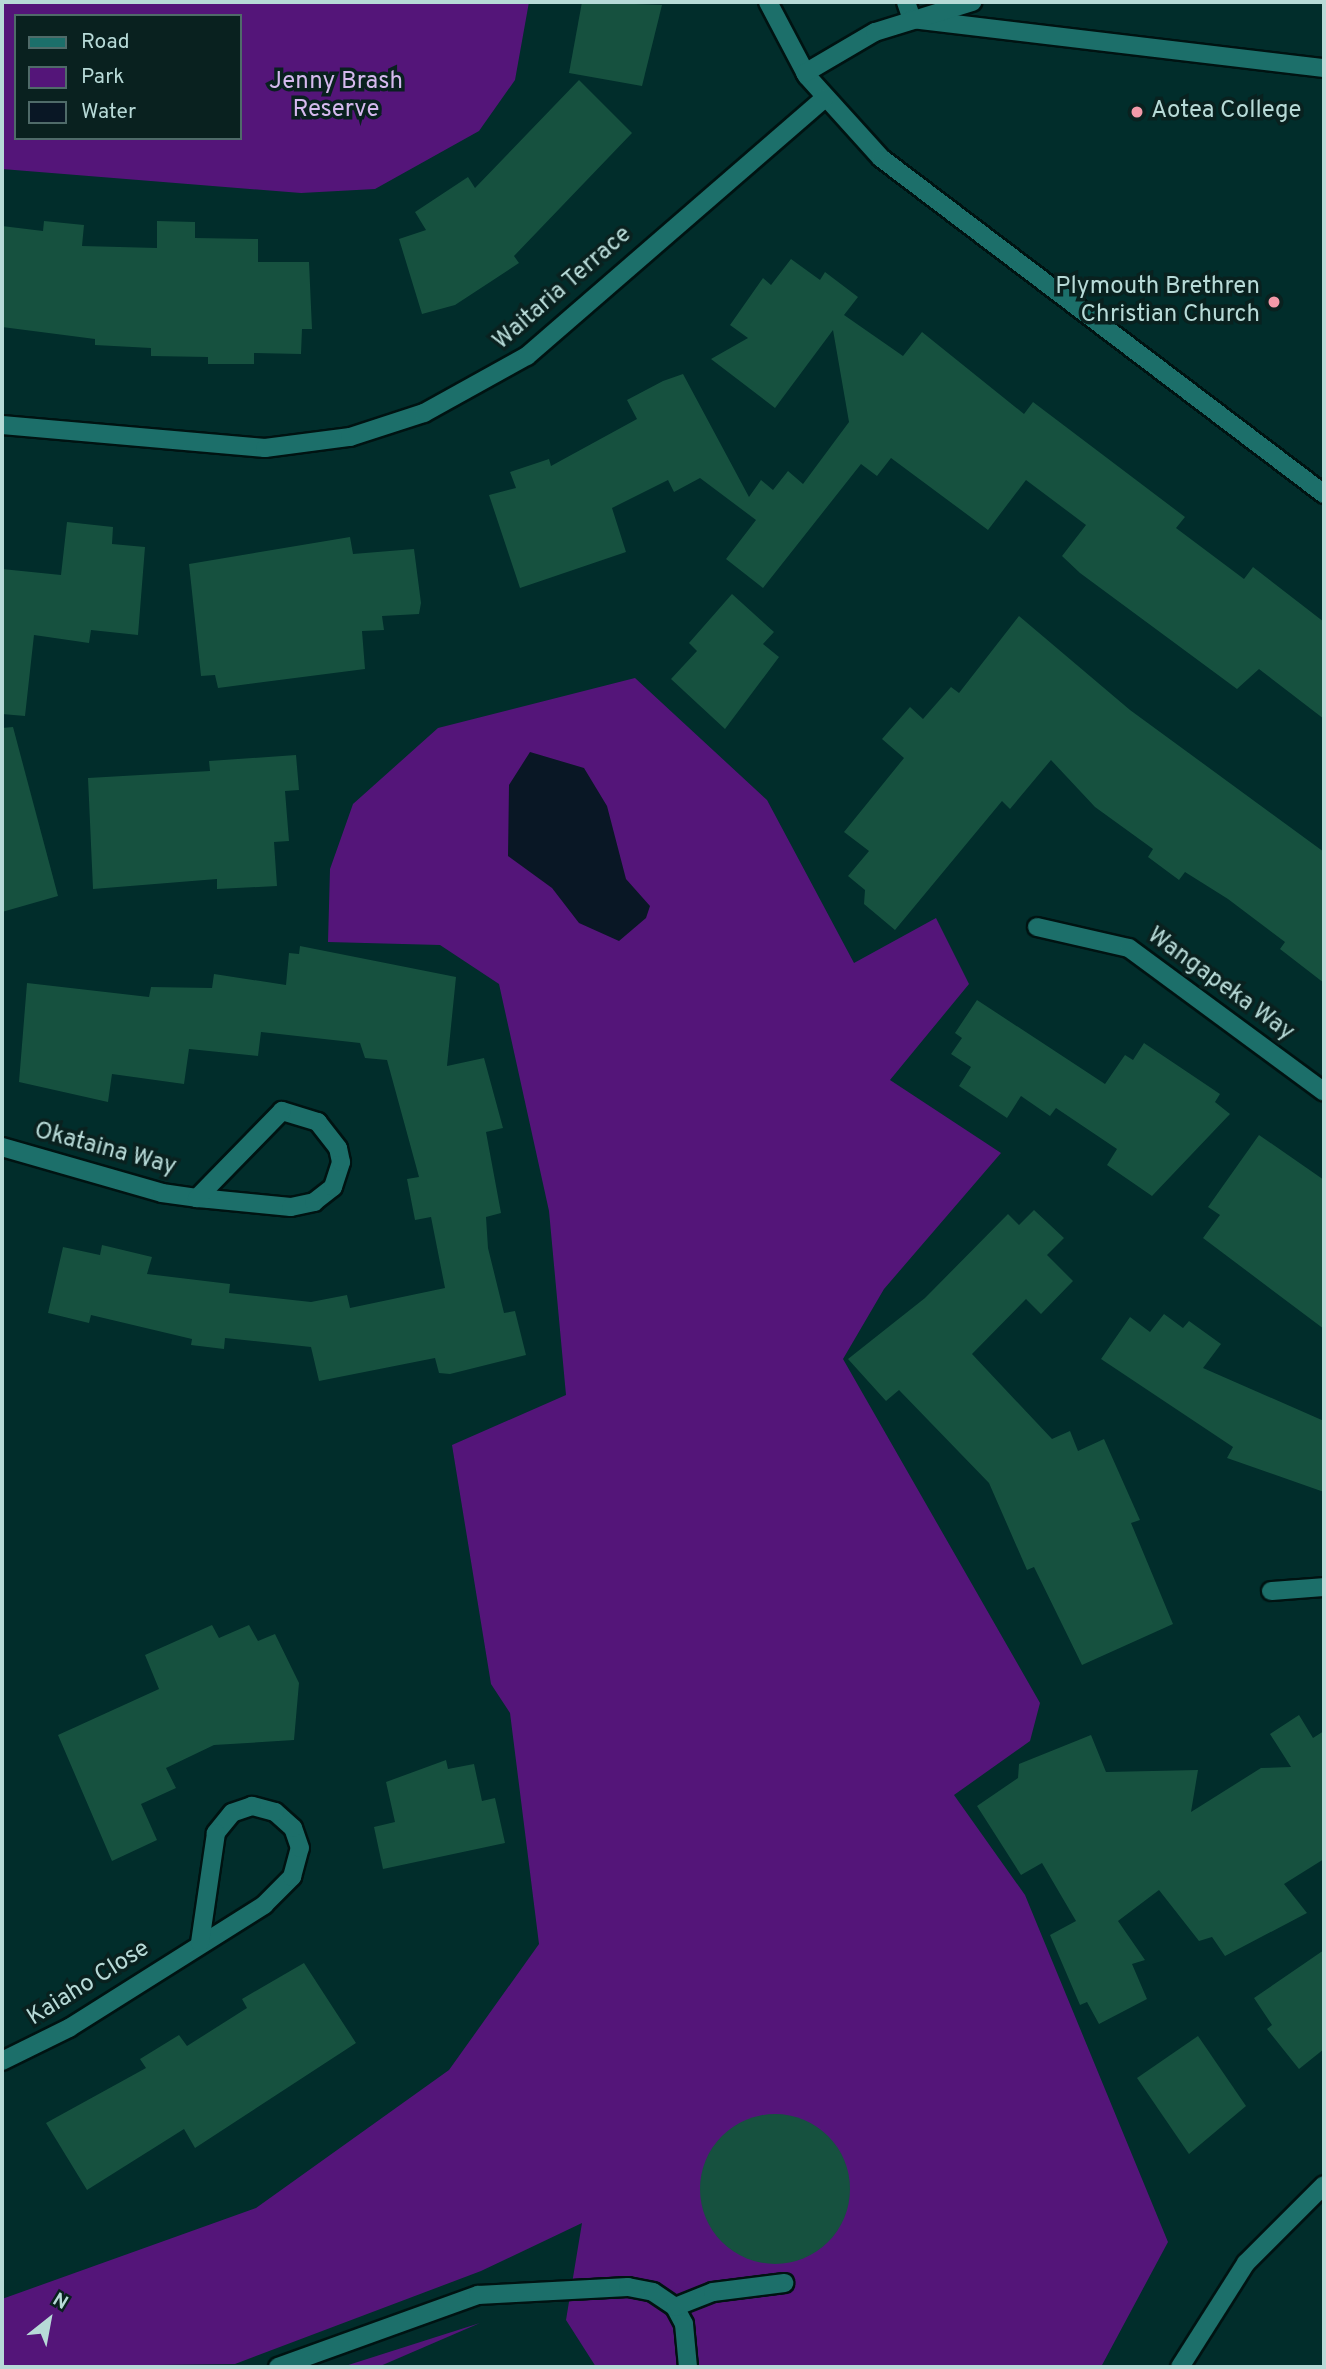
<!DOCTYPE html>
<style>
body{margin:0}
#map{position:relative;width:1326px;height:2369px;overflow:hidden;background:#012d2b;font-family:Overpass,sans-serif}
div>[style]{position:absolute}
.green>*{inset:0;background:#541579}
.water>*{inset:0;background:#091725}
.building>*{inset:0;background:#16513f}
.round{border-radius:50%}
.roads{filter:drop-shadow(2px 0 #001312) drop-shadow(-2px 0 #001312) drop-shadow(0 2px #001312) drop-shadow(0 -2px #001312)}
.minor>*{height:18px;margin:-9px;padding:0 9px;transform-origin:9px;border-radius:9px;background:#1c6f6a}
.dots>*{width:19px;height:19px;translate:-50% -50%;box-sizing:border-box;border:4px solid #09211f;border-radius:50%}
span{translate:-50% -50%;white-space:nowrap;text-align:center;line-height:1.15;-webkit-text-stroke:7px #09211f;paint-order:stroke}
.park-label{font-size:24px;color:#d5b9ee}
.poi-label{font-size:24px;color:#b7dad7}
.left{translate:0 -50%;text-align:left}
.right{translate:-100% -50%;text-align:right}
.street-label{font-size:24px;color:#b7dad7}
.frame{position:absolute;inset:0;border:4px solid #b7dad7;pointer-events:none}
.legend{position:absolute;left:14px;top:14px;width:228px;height:126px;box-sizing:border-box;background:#09211f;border:2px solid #4f6b69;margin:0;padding:9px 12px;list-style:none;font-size:21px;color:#b7dad7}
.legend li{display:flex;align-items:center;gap:14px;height:35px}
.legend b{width:35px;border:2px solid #4f6b69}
.north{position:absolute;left:14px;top:2285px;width:70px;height:70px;-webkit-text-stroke:5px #09211f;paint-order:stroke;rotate:31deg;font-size:19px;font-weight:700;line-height:28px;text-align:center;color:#b7dad7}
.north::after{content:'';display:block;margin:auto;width:24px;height:32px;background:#b7dad7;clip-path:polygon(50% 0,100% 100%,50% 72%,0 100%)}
</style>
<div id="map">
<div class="green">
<i style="clip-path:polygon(evenodd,2px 2px,529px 2px,515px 80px,479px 131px,375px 189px,301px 193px,2px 169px,2px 2px,16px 16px,240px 16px,240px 138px,16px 138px,16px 16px)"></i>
<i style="clip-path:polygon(635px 678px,767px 800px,854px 963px,936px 918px,969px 984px,890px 1080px,1001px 1153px,884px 1289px,843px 1359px,1040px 1703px,1030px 1741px,954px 1795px,1025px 1895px,1168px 2242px,1101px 2367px,596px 2367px,566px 2320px,582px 2223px,481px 2271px,235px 2364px,2px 2367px,2px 2299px,256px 2208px,449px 2070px,539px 1944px,510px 1713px,491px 1684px,452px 1445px,566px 1395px,549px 1211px,499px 984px,440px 945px,328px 942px,330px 869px,353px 804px,438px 728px)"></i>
<i style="clip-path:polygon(480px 2323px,378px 2367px,342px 2367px)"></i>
</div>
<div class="water">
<i style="clip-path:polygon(530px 752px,584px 768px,607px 806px,626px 879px,650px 906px,646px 918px,619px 941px,579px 923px,552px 888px,508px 856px,509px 785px)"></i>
</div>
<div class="building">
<i style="clip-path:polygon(582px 2px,662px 5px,642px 86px,569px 73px)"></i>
<i style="clip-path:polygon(579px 80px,632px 133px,514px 256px,519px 263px,455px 305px,422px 314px,399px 239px,426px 230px,415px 212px,468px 177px,475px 188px)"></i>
<i style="clip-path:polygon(44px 221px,84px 225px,82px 246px,157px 248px,157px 221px,195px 222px,195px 238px,258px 239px,258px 262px,309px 262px,312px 329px,302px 329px,301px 354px,254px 353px,254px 364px,208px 364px,208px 357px,151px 356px,151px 348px,95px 345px,95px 339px,2px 327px,2px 226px,43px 231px)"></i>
<i style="clip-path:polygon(791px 259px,820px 280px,825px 272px,858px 297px,844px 315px,903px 356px,922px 332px,1024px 414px,1033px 402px,1185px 517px,1176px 528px,1244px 579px,1253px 567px,1324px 622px,1324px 719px,1259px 669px,1237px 689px,1080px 573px,1062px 556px,1086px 525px,1026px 480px,988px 530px,891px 458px,877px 476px,861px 464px,763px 588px,726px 559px,756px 520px,700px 478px,674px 492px,668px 480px,612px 508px,626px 552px,520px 588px,489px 495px,516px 488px,510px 472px,549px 459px,551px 466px,637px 419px,627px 400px,663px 381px,683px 374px,749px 497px,761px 480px,773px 490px,788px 471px,803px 484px,849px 422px,833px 330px,775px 408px,711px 359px,748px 338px,730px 325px,763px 278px,771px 285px)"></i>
<i style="clip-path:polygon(67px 522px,113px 527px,112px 544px,145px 547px,138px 635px,91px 630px,89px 643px,34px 635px,25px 716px,2px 714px,2px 569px,61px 575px)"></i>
<i style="clip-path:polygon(350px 537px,353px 554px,414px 549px,421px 603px,419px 614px,382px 616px,384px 630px,362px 631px,365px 669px,218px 688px,215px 675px,201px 676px,189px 564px)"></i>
<i style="clip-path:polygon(732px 594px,774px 632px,763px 644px,779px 657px,725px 729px,671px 679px,697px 651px,689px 643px)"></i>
<i style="clip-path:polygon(1019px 616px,1130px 710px,1324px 852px,1324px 983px,1280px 949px,1285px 942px,1228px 899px,1185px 872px,1179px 880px,1148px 857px,1153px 849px,1095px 807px,1051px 760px,1010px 809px,1002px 801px,895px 930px,864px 904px,865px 890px,848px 876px,869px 851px,844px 832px,904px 758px,882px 739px,910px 707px,923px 719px,951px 687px,959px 693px)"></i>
<i style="clip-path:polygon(13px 727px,58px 896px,2px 912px,2px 728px)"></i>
<i style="clip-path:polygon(296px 755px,299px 790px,285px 791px,289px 841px,274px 842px,277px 886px,217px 889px,217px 879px,93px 889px,88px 778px,210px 771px,209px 761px)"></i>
<i style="clip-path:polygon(300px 946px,456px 977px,447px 1066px,484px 1058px,503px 1128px,486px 1132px,501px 1213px,486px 1217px,488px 1248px,504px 1313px,515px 1311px,526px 1355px,450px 1374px,439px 1373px,435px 1358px,319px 1381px,311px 1347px,225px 1338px,224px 1349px,191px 1345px,192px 1339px,91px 1315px,89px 1323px,48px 1313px,63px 1247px,100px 1255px,102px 1245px,152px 1257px,147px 1274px,230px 1284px,229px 1293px,311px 1302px,347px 1295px,350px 1308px,445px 1288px,431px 1217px,415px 1220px,407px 1179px,419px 1177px,387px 1060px,365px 1058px,360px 1043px,261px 1032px,258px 1056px,189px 1049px,184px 1084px,112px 1074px,108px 1102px,19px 1082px,27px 983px,149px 997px,151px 987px,212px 988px,214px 974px,286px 985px,289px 953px,299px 954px)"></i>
<i style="clip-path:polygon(977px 1000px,1105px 1084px,1125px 1055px,1133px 1060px,1144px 1043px,1220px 1094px,1215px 1102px,1230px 1114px,1152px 1196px,1107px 1165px,1117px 1149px,1056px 1108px,1050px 1116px,1021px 1096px,1007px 1118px,959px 1086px,971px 1067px,951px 1054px,962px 1038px,955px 1033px)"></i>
<i style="clip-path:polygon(1259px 1135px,1324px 1180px,1324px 1329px,1203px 1238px,1220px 1215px,1208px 1207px)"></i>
<i style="clip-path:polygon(1034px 1210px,1064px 1238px,1047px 1255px,1073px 1281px,1041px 1314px,1026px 1299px,972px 1354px,1052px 1439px,1070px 1431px,1078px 1451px,1104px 1439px,1140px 1520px,1131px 1523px,1173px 1624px,1082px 1665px,1034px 1567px,1027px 1570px,989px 1483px,899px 1390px,886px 1401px,848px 1359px,925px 1298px,1008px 1214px,1019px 1225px)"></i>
<i style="clip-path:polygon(1164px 1314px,1183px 1328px,1189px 1321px,1221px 1344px,1203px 1368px,1324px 1421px,1324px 1492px,1227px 1458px,1233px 1447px,1101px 1359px,1130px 1317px,1150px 1332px)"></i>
<i style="clip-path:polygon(212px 1625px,219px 1638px,249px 1625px,258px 1641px,275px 1634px,299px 1683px,294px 1740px,214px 1745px,166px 1768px,176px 1788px,141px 1804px,157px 1840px,112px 1861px,58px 1735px,159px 1689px,145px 1655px)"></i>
<i style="clip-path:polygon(1299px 1715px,1313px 1738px,1324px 1731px,1324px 1859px,1284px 1884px,1307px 1913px,1225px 1956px,1212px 1937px,1199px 1941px,1159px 1890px,1118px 1921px,1145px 1960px,1132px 1964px,1147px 1999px,1099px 2024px,1087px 2002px,1080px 2005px,1050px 1935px,1076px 1921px,1042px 1863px,1021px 1875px,977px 1806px,1018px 1778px,1019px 1764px,1091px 1735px,1106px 1772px,1198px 1770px,1191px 1812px,1261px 1768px,1291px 1767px,1270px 1734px)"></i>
<i style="clip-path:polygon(446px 1760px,448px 1769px,474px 1764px,482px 1801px,495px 1798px,505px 1843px,383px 1869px,374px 1827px,395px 1822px,386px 1782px)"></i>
<i style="clip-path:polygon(1324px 1950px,1324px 2049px,1299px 2069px,1267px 2029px,1272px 2025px,1254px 1998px)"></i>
<i style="clip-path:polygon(304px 1963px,356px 2043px,195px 2148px,184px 2129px,87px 2190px,46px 2123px,146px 2068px,140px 2059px,179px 2035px,187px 2046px,247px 2008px,242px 1999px)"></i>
<i style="clip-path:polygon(1198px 2036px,1246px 2106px,1189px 2154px,1137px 2078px)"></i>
<i class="round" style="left:700px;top:2114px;width:150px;height:150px"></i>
</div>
<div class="roads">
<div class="minor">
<i style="left:768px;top:2px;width:84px;rotate:62.2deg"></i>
<i style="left:807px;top:76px;width:110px;rotate:47.9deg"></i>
<i style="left:881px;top:158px;width:556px;rotate:37.18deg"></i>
<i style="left:906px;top:2px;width:18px;rotate:71deg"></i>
<i style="left:912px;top:19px;width:415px;rotate:6.8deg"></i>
<i style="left:805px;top:73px;width:81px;rotate:-30.4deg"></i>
<i style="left:875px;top:32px;width:102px;rotate:-17.2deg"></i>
<i style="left:2px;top:425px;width:264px;rotate:5deg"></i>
<i style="left:265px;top:448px;width:86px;rotate:-7.4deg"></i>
<i style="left:350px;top:437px;width:78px;rotate:-18deg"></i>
<i style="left:424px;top:413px;width:118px;rotate:-29deg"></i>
<i style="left:527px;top:356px;width:394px;rotate:-40.9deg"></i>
<i style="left:1037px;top:927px;width:94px;rotate:12.9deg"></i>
<i style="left:1129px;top:948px;width:242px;rotate:36.4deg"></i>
<i style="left:2px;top:1147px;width:166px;rotate:16deg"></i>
<i style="left:162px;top:1193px;width:35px;rotate:8deg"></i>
<i style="left:197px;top:1198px;width:12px;rotate:5deg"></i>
<i style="left:209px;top:1199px;width:82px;rotate:5.6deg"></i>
<i style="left:291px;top:1207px;width:24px;rotate:-12deg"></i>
<i style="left:314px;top:1202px;width:24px;rotate:-38deg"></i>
<i style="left:333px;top:1187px;width:26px;rotate:-72deg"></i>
<i style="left:341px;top:1162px;width:14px;rotate:-102deg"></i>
<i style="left:338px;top:1148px;width:33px;rotate:-128deg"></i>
<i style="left:318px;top:1122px;width:38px;rotate:-163deg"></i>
<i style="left:282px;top:1111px;width:122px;rotate:134.3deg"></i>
<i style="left:1271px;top:1591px;width:53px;rotate:-4.3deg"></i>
<i style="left:2px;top:2061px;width:75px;rotate:-26.2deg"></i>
<i style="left:69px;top:2028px;width:231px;rotate:-32.2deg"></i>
<i style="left:264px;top:1905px;width:40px;rotate:-45deg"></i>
<i style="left:292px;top:1877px;width:30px;rotate:-75deg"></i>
<i style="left:300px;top:1848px;width:21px;rotate:-109deg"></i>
<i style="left:293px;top:1828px;width:24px;rotate:-138deg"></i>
<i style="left:275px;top:1812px;width:24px;rotate:-165deg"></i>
<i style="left:252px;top:1806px;width:21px;rotate:161deg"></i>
<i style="left:232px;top:1813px;width:26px;rotate:129deg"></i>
<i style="left:216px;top:1833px;width:111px;rotate:98.3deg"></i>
<i style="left:675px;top:2307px;width:19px;rotate:62deg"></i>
<i style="left:684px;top:2324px;width:43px;rotate:84.7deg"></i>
<i style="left:278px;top:2367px;width:213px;rotate:-19.8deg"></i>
<i style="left:478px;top:2295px;width:150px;rotate:-3.1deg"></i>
<i style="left:628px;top:2287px;width:25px;rotate:11deg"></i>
<i style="left:653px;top:2292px;width:27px;rotate:34deg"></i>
<i style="left:675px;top:2307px;width:41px;rotate:-21.5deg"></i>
<i style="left:713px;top:2292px;width:72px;rotate:-7.2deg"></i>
<i style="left:1180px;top:2367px;width:123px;rotate:-57.6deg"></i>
<i style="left:1246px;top:2263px;width:110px;rotate:-45deg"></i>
</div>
</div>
<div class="dots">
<i style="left:1137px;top:112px;background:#f39aa9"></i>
<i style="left:1274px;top:302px;background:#f39aa9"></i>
</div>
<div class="park-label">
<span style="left:336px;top:97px">Jenny Brash<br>Reserve</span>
</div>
<div class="poi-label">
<span class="left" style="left:1151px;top:112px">Aotea College</span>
<span class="right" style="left:1260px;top:302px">Plymouth Brethren<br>Christian Church</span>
</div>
<div class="street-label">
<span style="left:563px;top:289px;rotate:-41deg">Waitaria Terrace</span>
<span style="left:1220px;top:985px;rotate:36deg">Wangapeka Way</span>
<span style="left:105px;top:1150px;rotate:15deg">Okataina Way</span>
<span style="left:89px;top:1984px;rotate:-32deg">Kaiaho Close</span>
</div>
<div class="frame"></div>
<ul class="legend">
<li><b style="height:9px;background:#1c6f6a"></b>Road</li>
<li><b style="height:19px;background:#541579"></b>Park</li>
<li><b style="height:19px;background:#091725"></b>Water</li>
</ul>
<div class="north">N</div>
</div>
